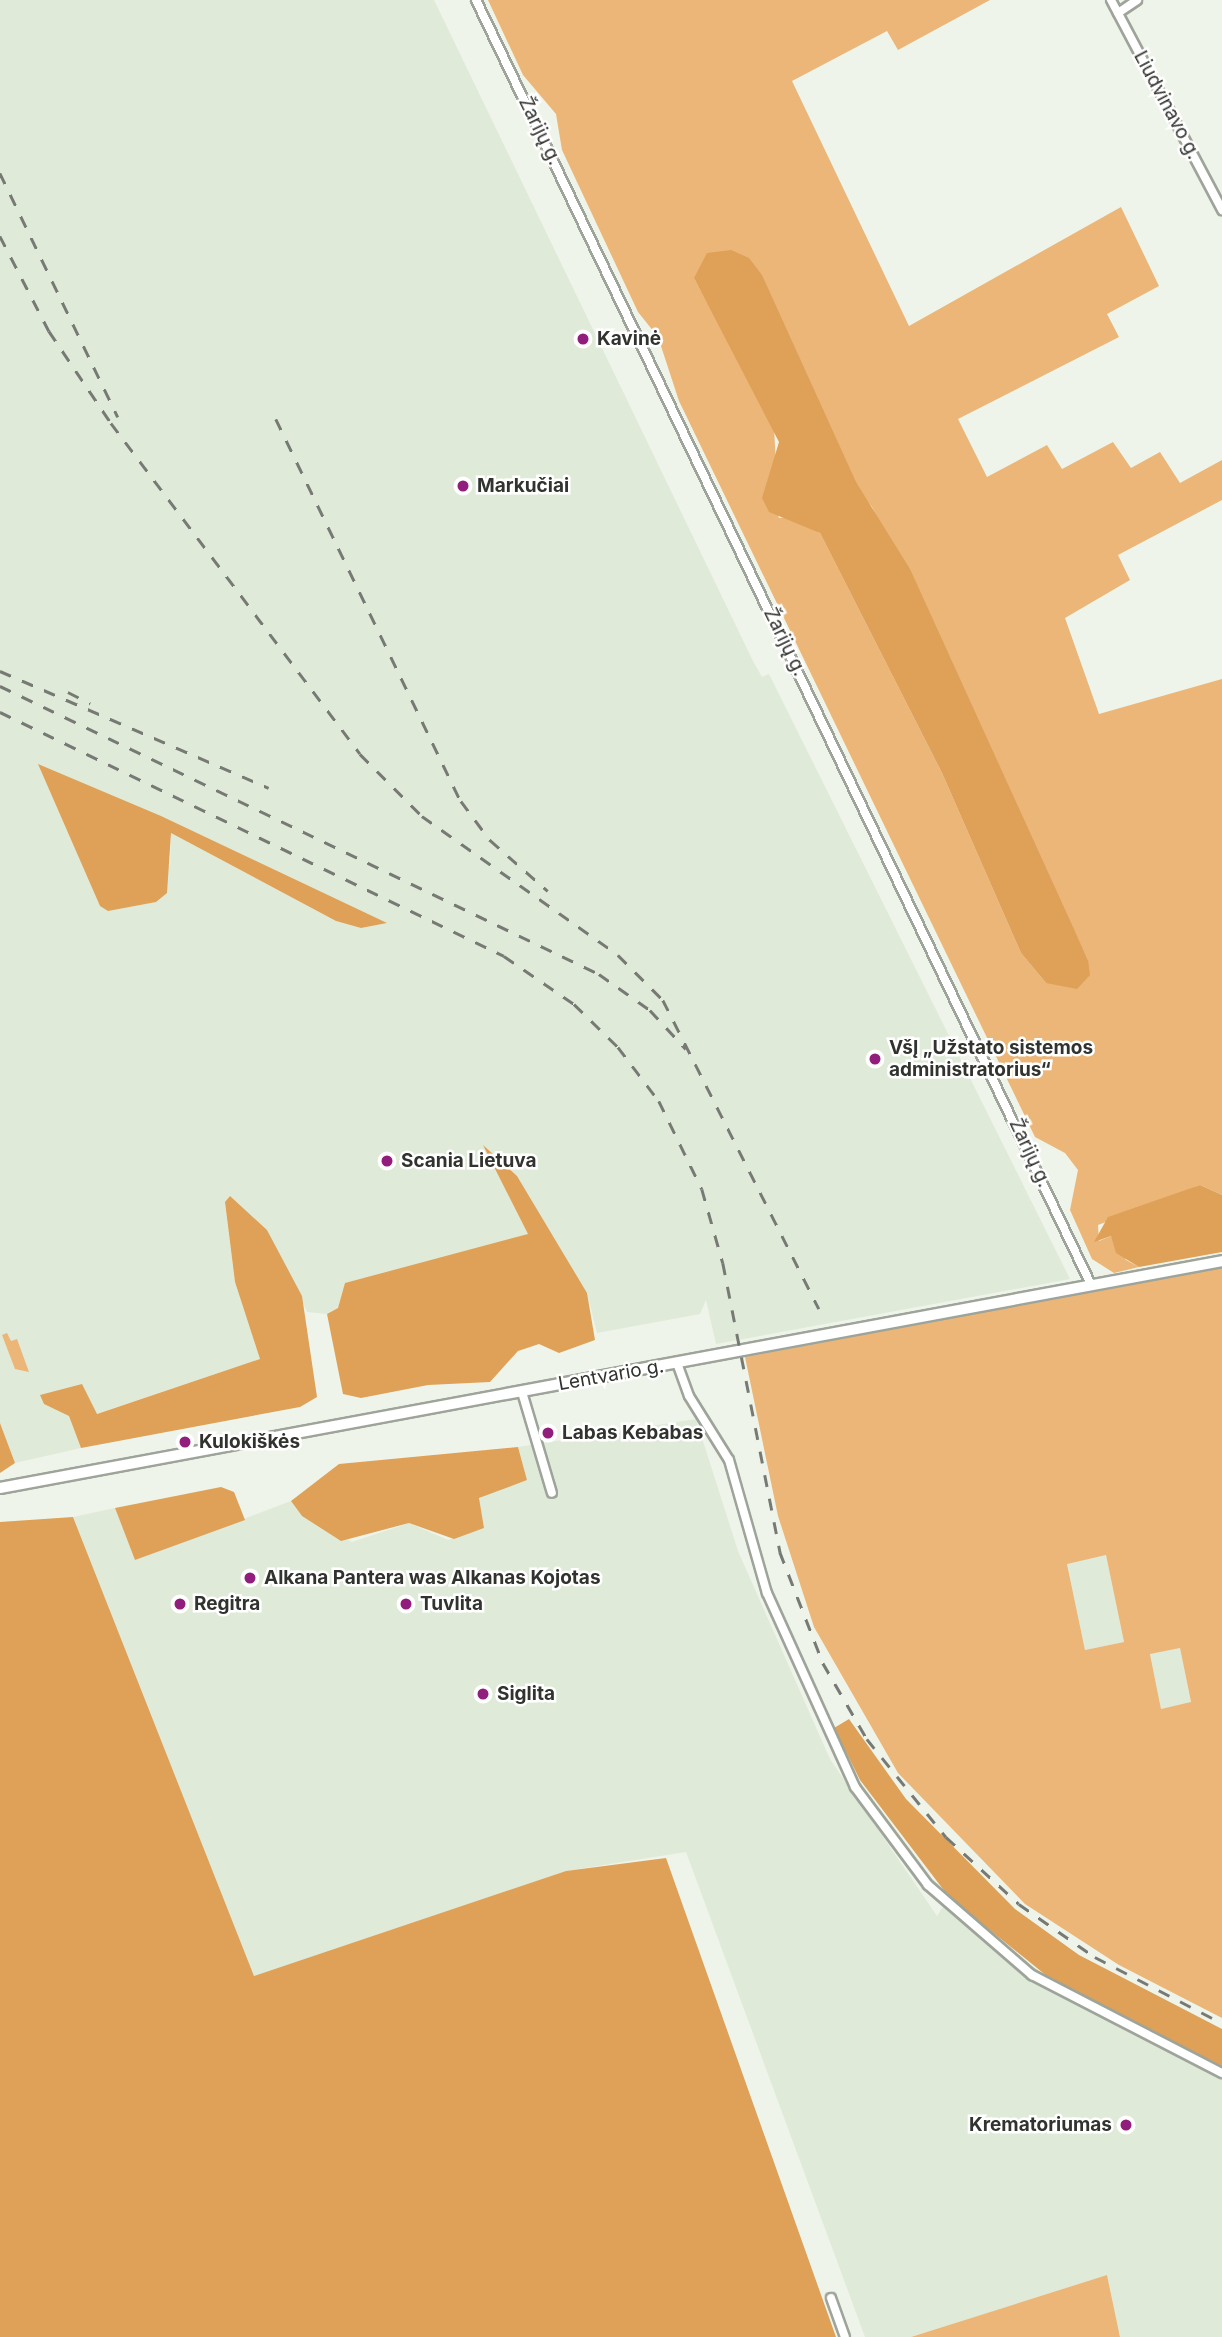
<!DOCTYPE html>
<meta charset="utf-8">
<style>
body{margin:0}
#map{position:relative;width:1222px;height:2337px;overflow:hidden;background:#eef4e9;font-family:Inter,sans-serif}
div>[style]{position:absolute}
.built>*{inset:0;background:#e0ead9}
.green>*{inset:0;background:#ebb677}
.forest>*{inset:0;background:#dea157}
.roads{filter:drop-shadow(2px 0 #9ea49a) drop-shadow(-2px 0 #9ea49a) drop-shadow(0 2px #9ea49a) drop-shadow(0 -2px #9ea49a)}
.minor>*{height:8px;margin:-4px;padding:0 4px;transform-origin:4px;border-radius:4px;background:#fff}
.secondary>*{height:10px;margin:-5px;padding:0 5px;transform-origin:5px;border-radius:5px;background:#fff}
.rail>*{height:2.5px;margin-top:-1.25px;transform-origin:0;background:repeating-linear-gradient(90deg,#777a74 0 12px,transparent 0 24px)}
.dots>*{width:19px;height:19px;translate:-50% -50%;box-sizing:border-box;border:4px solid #fff;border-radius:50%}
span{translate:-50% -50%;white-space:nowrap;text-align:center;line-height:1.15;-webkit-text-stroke:5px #fff;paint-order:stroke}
.street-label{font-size:19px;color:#31332f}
.poi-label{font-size:19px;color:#31332f;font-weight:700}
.left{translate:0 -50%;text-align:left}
.right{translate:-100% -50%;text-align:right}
</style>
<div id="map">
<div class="built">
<i style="clip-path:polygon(evenodd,0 0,434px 0,753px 661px,762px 677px,769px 674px,1070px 1279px,716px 1344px,706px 1300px,700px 1314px,597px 1333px,587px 1293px,485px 1148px,528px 1234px,521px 1241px,346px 1283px,338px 1308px,327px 1314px,307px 1312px,267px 1230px,225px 1203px,235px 1282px,260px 1359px,96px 1414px,44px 1404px,69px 1415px,81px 1448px,15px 1463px,0 1423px,0 0,39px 765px,386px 923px,361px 928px,336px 921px,171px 833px,170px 866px,100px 906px,39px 765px)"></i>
<i style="clip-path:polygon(696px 1419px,738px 1551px,830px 1759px,937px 1916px,949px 1897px,1015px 1955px,1091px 2004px,1222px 2066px,1222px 2337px,1120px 2337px,1107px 2275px,911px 2337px,865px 2337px,686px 1852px,566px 1871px,254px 1976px,73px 1517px,115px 1508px,135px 1560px,291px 1501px,302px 1516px,352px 1542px,409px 1523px,448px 1540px,484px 1528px,476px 1503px,485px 1493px,527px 1480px,518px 1447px)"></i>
<i style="clip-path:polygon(1106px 1555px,1124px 1642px,1085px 1650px,1067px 1563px)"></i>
<i style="clip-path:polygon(1180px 1648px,1191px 1703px,1161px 1709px,1150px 1653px)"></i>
</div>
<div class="green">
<i style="clip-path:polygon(evenodd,488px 0,990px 0,898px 50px,887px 31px,792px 81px,909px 326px,1121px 207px,1159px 286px,1107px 314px,1119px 337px,958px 419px,987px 477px,1047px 445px,1062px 469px,1113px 442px,1131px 468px,1160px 452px,1180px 483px,1222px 460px,1222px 500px,1118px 555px,1130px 580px,1065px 618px,1099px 714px,1222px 679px,1222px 1195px,1200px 1185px,1098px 1225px,1099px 1241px,1111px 1236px,1126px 1260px,1139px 1267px,1114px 1273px,1092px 1259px,1070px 1210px,1078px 1170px,1065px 1153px,1035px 1137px,679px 401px,658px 337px,638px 312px,562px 150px,556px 114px,523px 75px,488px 0,694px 278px,872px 507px,1088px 960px,1046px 983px,1021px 953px,942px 773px,820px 533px,794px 517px,779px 518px,767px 482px,776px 466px,774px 427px,694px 278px)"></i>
<i style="clip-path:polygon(evenodd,1222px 1268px,1222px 2018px,1119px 1965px,1025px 1904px,898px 1773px,814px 1627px,778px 1516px,745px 1357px,1222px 1268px,1106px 1555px,1124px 1642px,1085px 1650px,1067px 1564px,1106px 1555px,1222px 1268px,1180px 1648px,1191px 1702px,1161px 1709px,1150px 1654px,1180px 1648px)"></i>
<i style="clip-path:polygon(7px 1333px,11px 1341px,17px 1339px,29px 1372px,15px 1369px,2px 1335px)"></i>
<i style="clip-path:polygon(1107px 2275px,1120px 2337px,911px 2337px)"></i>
</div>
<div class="forest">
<i style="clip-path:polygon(731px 250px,749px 258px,762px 275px,856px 482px,910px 569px,1088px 960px,1090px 975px,1077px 989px,1046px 983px,1021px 953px,942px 773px,820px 533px,769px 512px,762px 498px,779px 442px,694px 278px,707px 253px)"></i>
<i style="clip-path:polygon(38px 764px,161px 816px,387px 923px,361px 928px,336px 921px,171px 833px,167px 893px,156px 902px,108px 911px,100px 906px)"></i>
<i style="clip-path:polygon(483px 1145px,517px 1176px,587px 1293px,595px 1340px,559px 1353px,539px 1344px,518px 1351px,490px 1382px,428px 1385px,361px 1398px,343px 1394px,327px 1314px,338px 1308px,345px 1283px,528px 1234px)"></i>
<i style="clip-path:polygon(1200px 1185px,1222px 1195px,1222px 1252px,1139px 1267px,1116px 1253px,1111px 1236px,1094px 1242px,1108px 1217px)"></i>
<i style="clip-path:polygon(230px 1196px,267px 1230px,302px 1296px,317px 1397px,300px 1407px,81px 1448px,69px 1416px,44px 1404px,40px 1395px,82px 1384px,97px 1414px,260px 1359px,235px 1282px,225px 1202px)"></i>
<i style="clip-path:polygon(0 1423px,15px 1463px,0 1473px)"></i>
<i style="clip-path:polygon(518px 1447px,527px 1480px,479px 1498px,484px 1528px,454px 1539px,409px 1523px,341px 1541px,302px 1516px,291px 1501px,339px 1464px)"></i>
<i style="clip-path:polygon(221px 1487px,234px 1492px,245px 1520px,135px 1560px,115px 1508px)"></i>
<i style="clip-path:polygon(73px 1517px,254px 1976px,566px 1871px,666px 1858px,836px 2337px,0 2337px,0 1522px)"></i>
<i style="clip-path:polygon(849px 1719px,906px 1799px,1015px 1909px,1079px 1955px,1222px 2029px,1222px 2066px,1058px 1985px,949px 1897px,860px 1780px,834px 1728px)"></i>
</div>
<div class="roads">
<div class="minor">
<i style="left:476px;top:0;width:1425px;rotate:64.42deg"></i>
<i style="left:1111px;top:0;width:238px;rotate:62.1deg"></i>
<i style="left:1118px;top:13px;width:23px;rotate:-34deg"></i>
<i style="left:677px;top:1363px;width:35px;rotate:70deg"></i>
<i style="left:689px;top:1396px;width:75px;rotate:58deg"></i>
<i style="left:729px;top:1460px;width:138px;rotate:74.1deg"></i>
<i style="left:767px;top:1593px;width:213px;rotate:65.6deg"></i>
<i style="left:855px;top:1787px;width:122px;rotate:53.3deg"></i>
<i style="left:928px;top:1885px;width:138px;rotate:40.9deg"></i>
<i style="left:1032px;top:1975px;width:214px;rotate:27.3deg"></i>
<i style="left:522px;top:1392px;width:105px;rotate:73.5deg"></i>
<i style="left:831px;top:2298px;width:41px;rotate:70.3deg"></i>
</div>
<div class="secondary">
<i style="left:0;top:1488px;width:1243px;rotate:-10.52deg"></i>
</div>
</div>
<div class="rail">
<i style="left:0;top:173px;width:271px;rotate:64.2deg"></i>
<i style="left:0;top:236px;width:107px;rotate:62.7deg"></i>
<i style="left:49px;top:331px;width:111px;rotate:56deg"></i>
<i style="left:111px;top:423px;width:414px;rotate:53deg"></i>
<i style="left:360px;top:754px;width:88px;rotate:45deg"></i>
<i style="left:422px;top:816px;width:240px;rotate:35.3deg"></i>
<i style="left:618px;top:955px;width:64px;rotate:45deg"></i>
<i style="left:663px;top:1000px;width:346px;rotate:63.2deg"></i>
<i style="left:276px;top:419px;width:424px;rotate:64.2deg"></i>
<i style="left:461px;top:801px;width:49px;rotate:53.4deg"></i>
<i style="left:490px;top:840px;width:77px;rotate:41.3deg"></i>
<i style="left:0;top:671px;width:293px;rotate:23.5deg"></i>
<i style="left:0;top:686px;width:665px;rotate:25.68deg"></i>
<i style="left:599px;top:974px;width:62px;rotate:35.2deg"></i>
<i style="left:650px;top:1010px;width:53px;rotate:47.3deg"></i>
<i style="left:68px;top:692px;width:25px;rotate:27deg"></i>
<i style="left:0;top:712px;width:560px;rotate:25.83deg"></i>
<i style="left:504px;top:956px;width:85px;rotate:34.4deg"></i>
<i style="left:574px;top:1004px;width:62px;rotate:44.3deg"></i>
<i style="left:618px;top:1047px;width:68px;rotate:52.8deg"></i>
<i style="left:659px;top:1101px;width:98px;rotate:64deg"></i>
<i style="left:702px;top:1189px;width:77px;rotate:74.2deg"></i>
<i style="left:723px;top:1263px;width:295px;rotate:78.8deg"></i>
<i style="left:780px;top:1552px;width:119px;rotate:68.8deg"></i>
<i style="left:823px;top:1663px;width:88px;rotate:59.9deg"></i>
<i style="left:867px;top:1739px;width:126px;rotate:51.1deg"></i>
<i style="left:946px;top:1837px;width:99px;rotate:42.5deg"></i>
<i style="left:1019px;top:1904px;width:93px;rotate:34.9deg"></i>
<i style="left:1095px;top:1957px;width:143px;rotate:27.5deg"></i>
</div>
<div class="dots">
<i style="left:583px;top:339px;background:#911d7c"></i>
<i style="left:463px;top:486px;background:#911d7c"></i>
<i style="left:875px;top:1059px;background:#911d7c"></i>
<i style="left:387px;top:1161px;background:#911d7c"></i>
<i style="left:548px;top:1433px;background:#911d7c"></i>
<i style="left:185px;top:1442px;background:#911d7c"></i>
<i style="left:250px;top:1578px;background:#911d7c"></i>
<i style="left:180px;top:1604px;background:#911d7c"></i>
<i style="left:406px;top:1604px;background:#911d7c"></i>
<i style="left:483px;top:1694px;background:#911d7c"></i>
<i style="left:1126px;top:2125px;background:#911d7c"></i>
</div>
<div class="street-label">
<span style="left:1167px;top:105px;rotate:62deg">Liudvinavo g.</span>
<span style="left:540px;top:131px;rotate:64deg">Žarijų g.</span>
<span style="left:785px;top:642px;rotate:64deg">Žarijų g.</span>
<span style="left:1030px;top:1153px;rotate:65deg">Žarijų g.</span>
<span style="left:611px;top:1375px;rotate:-10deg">Lentvario g.</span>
</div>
<div class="poi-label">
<span class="left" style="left:597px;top:339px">Kavinė</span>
<span class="left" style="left:477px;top:486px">Markučiai</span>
<span class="left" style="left:889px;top:1059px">VšĮ „Užstato sistemos<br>administratorius“</span>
<span class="left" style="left:401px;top:1161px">Scania Lietuva</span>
<span class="left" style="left:562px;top:1433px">Labas Kebabas</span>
<span class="left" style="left:199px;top:1442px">Kulokiškės</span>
<span class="left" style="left:264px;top:1578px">Alkana Pantera was Alkanas Kojotas</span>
<span class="left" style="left:194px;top:1604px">Regitra</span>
<span class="left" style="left:420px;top:1604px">Tuvlita</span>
<span class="left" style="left:497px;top:1694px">Siglita</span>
<span class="right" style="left:1112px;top:2125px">Krematoriumas</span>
</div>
</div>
